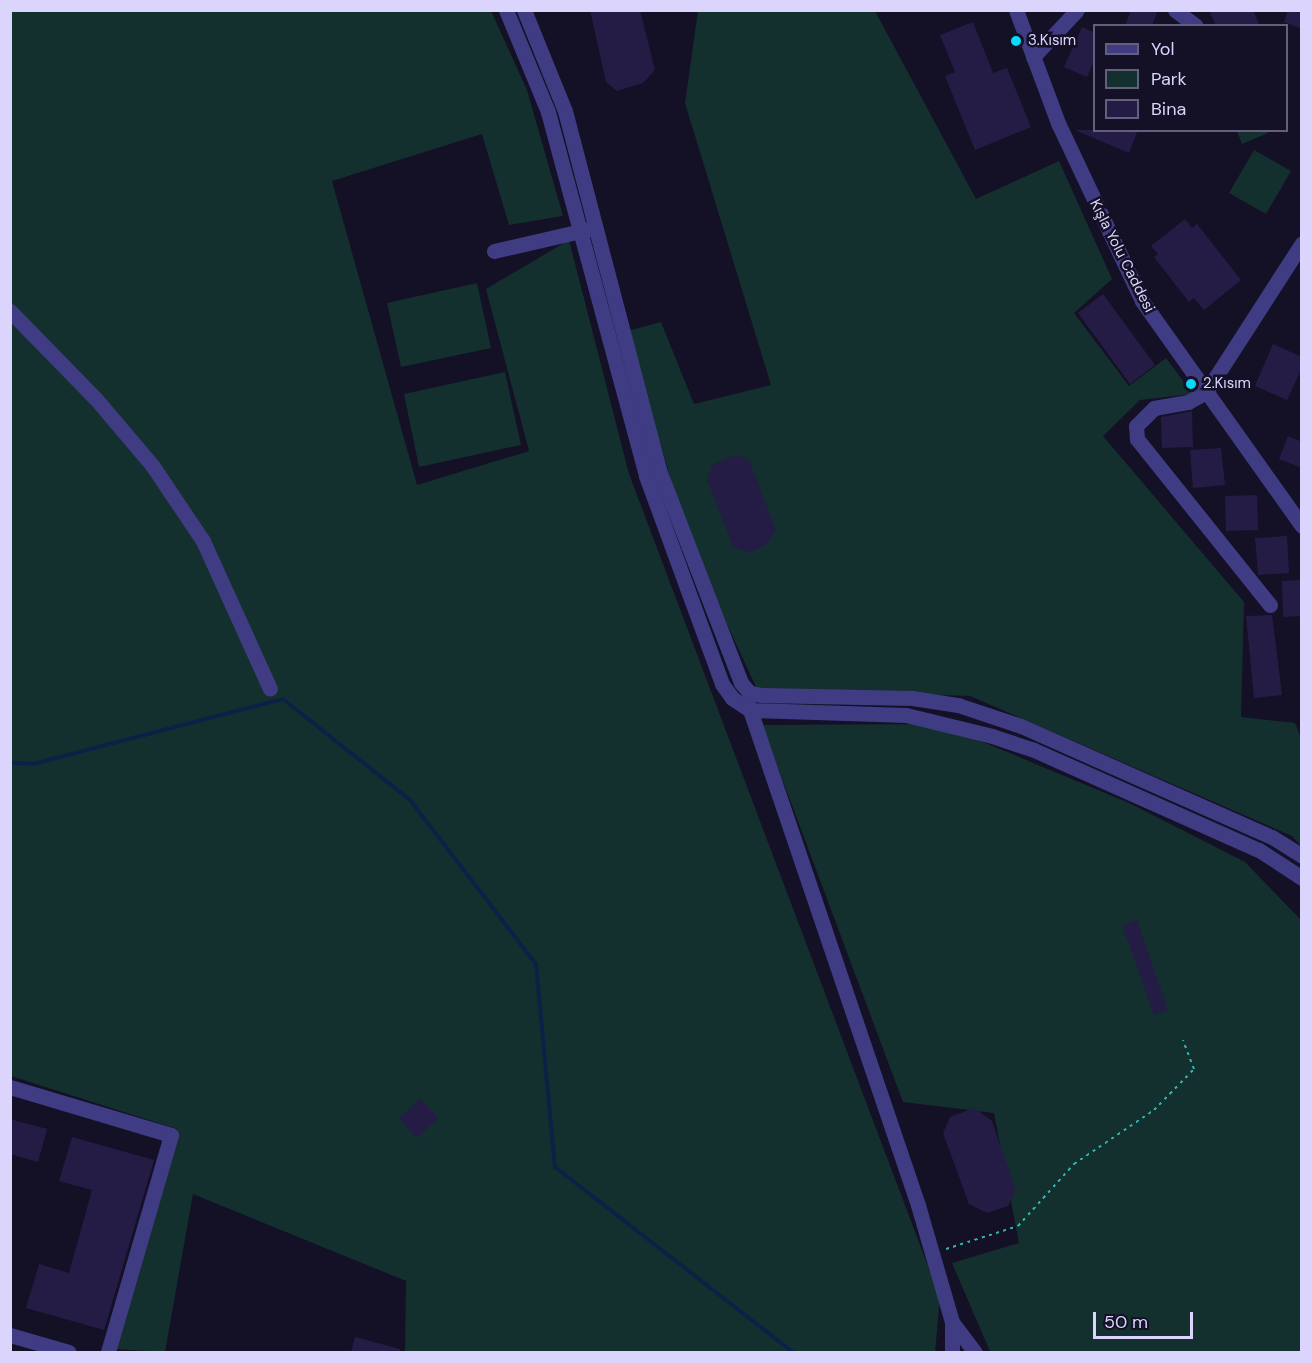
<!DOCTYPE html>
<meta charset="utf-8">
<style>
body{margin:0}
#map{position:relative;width:1312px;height:1363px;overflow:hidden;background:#141026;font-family:"DM Sans",sans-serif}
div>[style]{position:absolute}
.green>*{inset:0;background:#13302f}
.stream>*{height:4px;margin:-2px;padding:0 2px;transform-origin:2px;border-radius:2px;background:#0d2147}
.building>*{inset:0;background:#251c46}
.path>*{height:2px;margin-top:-1px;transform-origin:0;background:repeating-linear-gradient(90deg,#32b5b0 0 3px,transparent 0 7.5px)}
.minor>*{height:15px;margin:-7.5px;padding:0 7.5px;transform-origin:7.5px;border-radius:7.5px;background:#403c84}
.dots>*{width:16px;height:16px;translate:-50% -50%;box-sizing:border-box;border:3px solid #141026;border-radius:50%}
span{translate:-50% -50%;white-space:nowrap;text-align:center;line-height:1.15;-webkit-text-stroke:5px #141026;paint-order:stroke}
.poi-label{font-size:15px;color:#dbd5fe}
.left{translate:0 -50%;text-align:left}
.street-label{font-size:15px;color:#dbd5fe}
.frame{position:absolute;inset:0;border:12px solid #dbd5fe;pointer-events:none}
.legend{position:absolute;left:1093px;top:24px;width:195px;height:108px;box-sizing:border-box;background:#141026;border:2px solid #645f7c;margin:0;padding:8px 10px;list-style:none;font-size:18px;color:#dbd5fe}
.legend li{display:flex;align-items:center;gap:12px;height:30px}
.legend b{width:30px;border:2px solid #645f7c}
.scale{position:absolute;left:1093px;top:1312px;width:100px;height:27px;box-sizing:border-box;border:3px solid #dbd5fe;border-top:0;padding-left:8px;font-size:18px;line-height:21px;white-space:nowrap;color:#dbd5fe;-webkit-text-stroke:4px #141026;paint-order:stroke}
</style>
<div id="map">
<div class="green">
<i style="clip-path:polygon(11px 11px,491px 11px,527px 90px,563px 216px,509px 225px,482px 134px,332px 181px,417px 485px,529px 451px,486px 289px,569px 240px,629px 474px,940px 1298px,935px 1352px,405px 1352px,406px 1281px,193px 1194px,165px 1352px,114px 1349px,177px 1129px,11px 1076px)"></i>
<i style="clip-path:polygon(698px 11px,875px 11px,976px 199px,1059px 161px,1112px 279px,1074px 313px,1129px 386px,1166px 358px,1193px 394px,1140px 400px,1103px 436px,1244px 602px,1241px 717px,1295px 723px,1301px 738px,1301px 846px,1292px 836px,970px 696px,757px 689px,688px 540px,628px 331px,661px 322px,694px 404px,771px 385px,685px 103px)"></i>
<i style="clip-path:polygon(1237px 131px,1267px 131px,1268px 133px,1242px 144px)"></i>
<i style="clip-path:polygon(1254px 150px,1291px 171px,1266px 214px,1229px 193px)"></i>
<i style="clip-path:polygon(477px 283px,491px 348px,401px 367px,387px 303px)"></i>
<i style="clip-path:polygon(505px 372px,521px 445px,419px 467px,404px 394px)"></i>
<i style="clip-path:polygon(940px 724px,1129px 803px,1245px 862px,1301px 920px,1301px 1352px,991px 1352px,989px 1349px,952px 1263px,1019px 1243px,994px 1113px,903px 1102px,762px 725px)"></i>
</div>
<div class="stream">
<i style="left:10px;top:763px;width:23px;rotate:2deg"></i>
<i style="left:33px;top:764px;width:258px;rotate:-14.6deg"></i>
<i style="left:283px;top:699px;width:162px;rotate:38.5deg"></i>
<i style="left:410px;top:800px;width:207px;rotate:52.5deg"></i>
<i style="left:536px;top:964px;width:204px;rotate:84.7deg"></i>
<i style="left:555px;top:1167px;width:301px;rotate:37.9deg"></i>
</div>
<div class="building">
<i style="clip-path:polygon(590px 10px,640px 10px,655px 70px,643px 83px,617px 91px,606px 82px)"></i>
<i style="clip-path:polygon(1131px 10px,1158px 10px,1152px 26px,1125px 26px)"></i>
<i style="clip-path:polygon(1209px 10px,1253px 10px,1260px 26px,1216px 26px)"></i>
<i style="clip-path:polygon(1288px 10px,1302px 10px,1302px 29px,1284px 22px)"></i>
<i style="clip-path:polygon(973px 22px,993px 73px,1007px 68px,1031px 127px,975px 150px,945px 76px,955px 72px,940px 35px)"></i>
<i style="clip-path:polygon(1082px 27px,1095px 33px,1095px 59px,1087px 77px,1064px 67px)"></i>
<i style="clip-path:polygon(1075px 130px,1138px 130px,1129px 153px)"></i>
<i style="clip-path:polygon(1185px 219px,1192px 228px,1197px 224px,1241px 280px,1204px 310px,1194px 298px,1189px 302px,1154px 257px,1158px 254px,1151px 246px)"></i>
<i style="clip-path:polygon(1103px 294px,1155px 365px,1130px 384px,1078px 313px)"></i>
<i style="clip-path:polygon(1273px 344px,1302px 357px,1302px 368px,1287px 400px,1255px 386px)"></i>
<i style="clip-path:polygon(1192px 411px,1193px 447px,1162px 448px,1161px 417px)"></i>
<i style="clip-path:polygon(1288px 436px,1302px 442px,1302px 468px,1279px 459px)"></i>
<i style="clip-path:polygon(1221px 448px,1225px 485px,1193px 488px,1190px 450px)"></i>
<i style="clip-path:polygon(736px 455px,749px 460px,776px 530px,766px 545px,748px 553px,733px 546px,707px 480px,713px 464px)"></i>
<i style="clip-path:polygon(1257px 495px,1258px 530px,1226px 531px,1225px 496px)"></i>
<i style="clip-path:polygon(1287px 536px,1289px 573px,1258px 575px,1255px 538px)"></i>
<i style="clip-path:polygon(1302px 580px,1302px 616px,1283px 617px,1282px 581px)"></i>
<i style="clip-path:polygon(1272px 615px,1282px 695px,1254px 698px,1246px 616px)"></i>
<i style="clip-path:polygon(1137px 920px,1168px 1010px,1154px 1015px,1122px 925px)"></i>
<i style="clip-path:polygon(420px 1099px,438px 1118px,417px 1138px,399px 1119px)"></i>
<i style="clip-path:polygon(974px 1108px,992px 1121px,1016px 1190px,1008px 1206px,987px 1213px,969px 1204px,943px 1133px,950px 1117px)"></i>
<i style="clip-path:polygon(10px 1119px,47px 1129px,38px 1162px,10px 1154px)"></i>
<i style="clip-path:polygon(72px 1137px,154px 1160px,104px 1330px,26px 1308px,39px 1264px,69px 1273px,92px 1190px,59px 1181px)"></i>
<i style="clip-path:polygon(355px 1337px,400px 1349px,400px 1353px,351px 1353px)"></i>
</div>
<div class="path">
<i style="left:946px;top:1249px;width:76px;rotate:-17.7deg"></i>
<i style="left:1018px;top:1226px;width:84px;rotate:-47.9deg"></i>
<i style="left:1074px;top:1164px;width:97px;rotate:-34deg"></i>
<i style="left:1154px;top:1110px;width:57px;rotate:-45.7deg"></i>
<i style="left:1194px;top:1069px;width:31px;rotate:-111deg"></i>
</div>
<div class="minor">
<i style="left:506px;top:10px;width:110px;rotate:67.6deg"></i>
<i style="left:548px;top:112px;width:377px;rotate:74.9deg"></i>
<i style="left:646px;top:476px;width:221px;rotate:69.9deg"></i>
<i style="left:722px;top:684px;width:17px;rotate:54deg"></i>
<i style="left:732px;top:698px;width:22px;rotate:34deg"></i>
<i style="left:750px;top:710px;width:156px;rotate:1.8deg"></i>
<i style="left:906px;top:715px;width:89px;rotate:13.7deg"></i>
<i style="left:992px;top:736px;width:44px;rotate:18.4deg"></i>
<i style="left:1034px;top:750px;width:246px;rotate:24deg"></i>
<i style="left:1259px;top:850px;width:51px;rotate:33.1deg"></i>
<i style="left:524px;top:10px;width:109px;rotate:67.9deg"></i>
<i style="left:565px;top:111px;width:371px;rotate:75.3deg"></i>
<i style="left:659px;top:470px;width:228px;rotate:68.9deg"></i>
<i style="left:741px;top:683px;width:13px;rotate:48deg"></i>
<i style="left:750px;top:693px;width:11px;rotate:10deg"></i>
<i style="left:761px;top:695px;width:151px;rotate:1.1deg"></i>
<i style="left:912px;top:698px;width:47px;rotate:8.7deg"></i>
<i style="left:958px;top:705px;width:66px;rotate:18.4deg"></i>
<i style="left:1021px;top:726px;width:274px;rotate:23.9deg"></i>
<i style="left:1272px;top:837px;width:36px;rotate:32deg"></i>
<i style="left:1016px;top:10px;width:121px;rotate:69.6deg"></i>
<i style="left:1058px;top:123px;width:197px;rotate:64.7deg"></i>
<i style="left:1142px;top:301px;width:276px;rotate:54.6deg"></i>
<i style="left:1175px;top:10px;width:26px;rotate:37deg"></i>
<i style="left:1033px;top:57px;width:64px;rotate:-46.9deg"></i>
<i style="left:494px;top:251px;width:98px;rotate:-13deg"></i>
<i style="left:10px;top:311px;width:123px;rotate:45.7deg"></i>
<i style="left:96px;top:399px;width:87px;rotate:49.7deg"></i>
<i style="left:152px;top:465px;width:92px;rotate:56.1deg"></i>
<i style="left:203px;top:541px;width:162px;rotate:65.6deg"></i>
<i style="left:1270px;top:605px;width:213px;rotate:-128.7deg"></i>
<i style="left:1137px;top:439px;width:13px;rotate:-94deg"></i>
<i style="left:1136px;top:426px;width:25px;rotate:-45deg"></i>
<i style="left:1154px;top:408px;width:35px;rotate:-10deg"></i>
<i style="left:1188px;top:402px;width:21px;rotate:-29deg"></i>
<i style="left:1206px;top:392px;width:177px;rotate:-57.2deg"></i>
<i style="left:748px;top:704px;width:529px;rotate:71.26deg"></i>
<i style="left:918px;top:1205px;width:122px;rotate:73.8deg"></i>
<i style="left:952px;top:1322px;width:30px;rotate:90deg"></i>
<i style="left:10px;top:1087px;width:168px;rotate:16.6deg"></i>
<i style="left:171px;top:1135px;width:226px;rotate:106.2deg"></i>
<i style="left:952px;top:1322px;width:38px;rotate:53deg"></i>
<i style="left:10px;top:1335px;width:61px;rotate:16.1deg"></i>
</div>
<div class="dots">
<i style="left:1016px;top:41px;background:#06dcfa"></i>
<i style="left:1191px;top:384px;background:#06dcfa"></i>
</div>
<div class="poi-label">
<span class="left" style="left:1028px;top:41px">3.Kısım</span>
<span class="left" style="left:1203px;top:384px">2.Kısım</span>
</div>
<div class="street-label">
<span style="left:1122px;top:256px;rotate:63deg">Kışla Yolu Caddesi</span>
</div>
<div class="frame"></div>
<ul class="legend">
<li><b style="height:8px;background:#403c84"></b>Yol</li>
<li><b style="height:16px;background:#13302f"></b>Park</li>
<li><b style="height:16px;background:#251c46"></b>Bina</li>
</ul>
<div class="scale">50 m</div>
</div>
